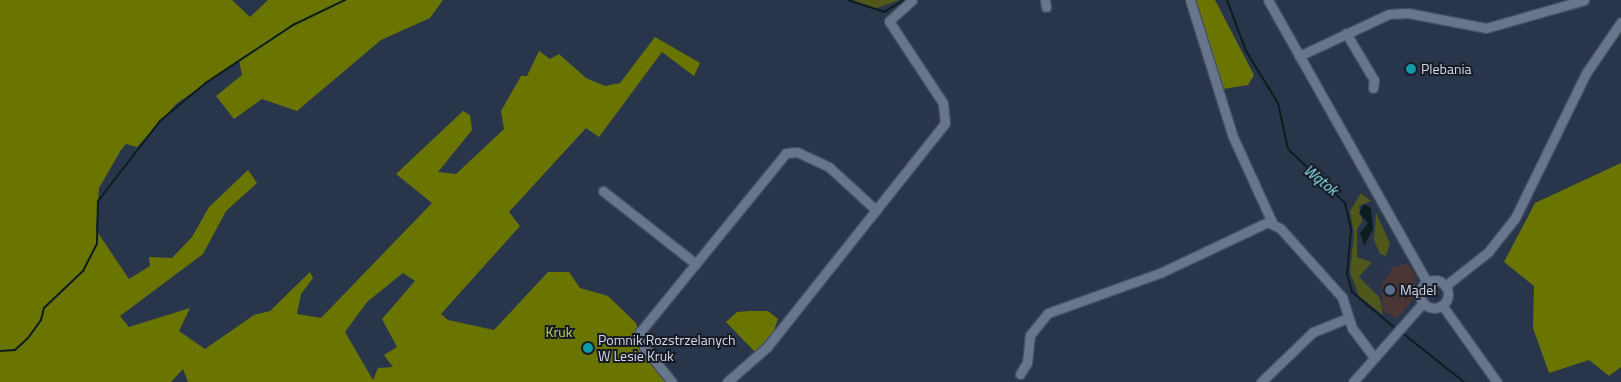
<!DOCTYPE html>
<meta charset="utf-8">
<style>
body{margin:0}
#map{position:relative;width:1621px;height:382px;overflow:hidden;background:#29354a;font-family:"Titillium Web",sans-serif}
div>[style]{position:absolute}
.commercial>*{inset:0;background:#4b3635}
.green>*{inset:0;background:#50571b}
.forest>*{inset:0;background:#6a7500}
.water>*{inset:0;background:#0b1d1f}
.stream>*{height:2px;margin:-1px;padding:0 1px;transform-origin:1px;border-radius:1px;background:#0b1d1f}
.roads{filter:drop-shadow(1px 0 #465062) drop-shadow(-1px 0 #465062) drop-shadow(0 1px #465062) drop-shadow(0 -1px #465062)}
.minor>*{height:9px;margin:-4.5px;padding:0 4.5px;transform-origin:4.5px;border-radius:4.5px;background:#67758d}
.minor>.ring{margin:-4.5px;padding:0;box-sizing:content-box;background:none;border:9px solid #67758d;border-radius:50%}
.dots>*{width:14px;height:14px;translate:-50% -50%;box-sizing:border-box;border:2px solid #171c26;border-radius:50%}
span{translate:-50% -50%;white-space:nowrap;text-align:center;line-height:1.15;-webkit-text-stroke:4px #171c26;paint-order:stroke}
.poi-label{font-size:14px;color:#cfd7e4}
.left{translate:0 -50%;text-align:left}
.park-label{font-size:14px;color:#c4d454}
.water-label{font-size:15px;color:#8decf7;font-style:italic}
</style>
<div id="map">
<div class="commercial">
<i style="clip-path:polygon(1408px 263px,1415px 276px,1415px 296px,1397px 319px,1383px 310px,1382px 285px,1393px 267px)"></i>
</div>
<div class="green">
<i style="clip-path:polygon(853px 0,900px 0,874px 9px)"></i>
<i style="clip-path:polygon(1361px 193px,1371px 201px,1359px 206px,1362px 222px,1357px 229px,1357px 257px,1372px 262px,1359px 277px,1380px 298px,1383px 315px,1359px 296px,1350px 272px,1354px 234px,1350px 211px)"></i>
<i style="clip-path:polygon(1376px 213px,1390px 243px,1386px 256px,1380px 254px,1374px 240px)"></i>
</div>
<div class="forest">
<i style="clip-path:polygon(evenodd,0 0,232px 0,250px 17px,268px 0,443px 0,430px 18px,381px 40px,297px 111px,262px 99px,234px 119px,216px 96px,242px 75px,239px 60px,176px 104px,137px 147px,126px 144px,121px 150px,99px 188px,96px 230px,129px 279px,150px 266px,149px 257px,172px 258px,192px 237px,209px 207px,248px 170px,257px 183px,226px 211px,203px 254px,120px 316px,129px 327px,190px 308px,179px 331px,205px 349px,254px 315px,270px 311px,310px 272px,313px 278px,301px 294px,297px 314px,321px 318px,432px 203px,396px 174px,463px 111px,470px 115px,472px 130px,438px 172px,456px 174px,504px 129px,501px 111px,521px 76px,527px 76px,539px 51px,550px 59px,559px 54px,586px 78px,605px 86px,620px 83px,655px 37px,700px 63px,694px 76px,662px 52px,599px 137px,586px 128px,509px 212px,520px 226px,441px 314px,448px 320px,494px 330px,548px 272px,569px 272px,580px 288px,608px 296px,636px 323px,648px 359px,669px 382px,188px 382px,183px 369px,171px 382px,0 382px,0 0,403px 273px,415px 281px,382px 319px,397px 347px,384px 355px,393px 367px,378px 368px,373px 380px,345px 332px,367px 302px,403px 273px)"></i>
<i style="clip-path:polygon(1194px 0,1215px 0,1254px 75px,1248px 85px,1223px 89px)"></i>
<i style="clip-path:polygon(1621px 163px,1621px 367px,1609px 376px,1589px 360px,1549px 373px,1533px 328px,1534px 286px,1504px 262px,1535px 203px)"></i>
<i style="clip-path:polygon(750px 311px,768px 311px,778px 319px,773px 333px,755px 352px,726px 322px,737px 312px)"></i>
</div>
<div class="water">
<i style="clip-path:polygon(1364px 204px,1371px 208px,1373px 229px,1364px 246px,1360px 233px,1368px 223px,1359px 213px)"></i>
</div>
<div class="stream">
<i style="left:848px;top:0;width:38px;rotate:18deg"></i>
<i style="left:884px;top:12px;width:23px;rotate:-31deg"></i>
<i style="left:1227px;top:0;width:54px;rotate:69.6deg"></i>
<i style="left:1246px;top:51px;width:61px;rotate:58.4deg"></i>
<i style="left:1278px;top:103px;width:47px;rotate:77.7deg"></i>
<i style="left:1288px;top:149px;width:79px;rotate:43.5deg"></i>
<i style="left:1345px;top:203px;width:28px;rotate:77deg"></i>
<i style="left:1351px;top:230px;width:44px;rotate:95.2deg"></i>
<i style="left:1347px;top:274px;width:19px;rotate:74deg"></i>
<i style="left:1352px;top:292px;width:56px;rotate:39.9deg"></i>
<i style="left:1401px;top:332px;width:80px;rotate:38.4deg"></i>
<i style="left:0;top:351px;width:15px;rotate:-4deg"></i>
<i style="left:15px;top:350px;width:18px;rotate:-43deg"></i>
<i style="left:28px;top:338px;width:22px;rotate:-54deg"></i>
<i style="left:41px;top:320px;width:12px;rotate:-76deg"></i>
<i style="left:44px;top:308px;width:54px;rotate:-43.5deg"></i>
<i style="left:83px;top:271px;width:30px;rotate:-63deg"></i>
<i style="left:97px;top:244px;width:43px;rotate:-88.7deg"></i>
<i style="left:98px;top:201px;width:101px;rotate:-52.2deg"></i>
<i style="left:160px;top:121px;width:61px;rotate:-39.7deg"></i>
<i style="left:207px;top:82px;width:103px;rotate:-33.5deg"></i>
<i style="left:293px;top:25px;width:58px;rotate:-25.7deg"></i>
</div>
<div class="roads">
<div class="minor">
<i style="left:1045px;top:0;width:7px;rotate:82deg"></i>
<i style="left:1190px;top:0;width:144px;rotate:72.6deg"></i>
<i style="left:1233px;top:137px;width:94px;rotate:65.4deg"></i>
<i style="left:1268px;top:0;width:324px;rotate:60.6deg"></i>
<i style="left:1346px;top:33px;width:55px;rotate:59.2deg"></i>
<i style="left:1374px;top:80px;width:8px;rotate:97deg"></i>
<i style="left:1299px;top:56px;width:99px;rotate:-25deg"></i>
<i style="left:1389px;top:14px;width:19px;rotate:-3deg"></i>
<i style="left:1408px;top:13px;width:79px;rotate:10.9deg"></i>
<i style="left:1486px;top:28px;width:102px;rotate:-15.9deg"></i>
<i style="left:603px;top:191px;width:118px;rotate:38.1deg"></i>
<i class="ring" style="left:1420px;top:280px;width:19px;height:19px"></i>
<i style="left:1445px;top:286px;width:55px;rotate:-38.3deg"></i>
<i style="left:1488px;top:252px;width:43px;rotate:-51.5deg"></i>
<i style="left:1515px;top:218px;width:161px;rotate:-63.9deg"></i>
<i style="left:1586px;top:73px;width:62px;rotate:-55.5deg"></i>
<i style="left:1442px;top:305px;width:95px;rotate:54.5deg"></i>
<i style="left:1020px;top:374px;width:13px;rotate:-58deg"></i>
<i style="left:1027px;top:363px;width:28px;rotate:-84deg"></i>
<i style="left:1030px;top:335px;width:28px;rotate:-51deg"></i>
<i style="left:1048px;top:313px;width:119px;rotate:-19.7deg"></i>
<i style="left:1160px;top:273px;width:119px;rotate:-25.3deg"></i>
<i style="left:1268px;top:222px;width:13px;rotate:27deg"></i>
<i style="left:1280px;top:228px;width:93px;rotate:48.1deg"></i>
<i style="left:1342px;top:297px;width:33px;rotate:72deg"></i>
<i style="left:1352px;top:328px;width:36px;rotate:53deg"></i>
<i style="left:672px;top:382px;width:45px;rotate:-128.7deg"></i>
<i style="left:644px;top:347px;width:16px;rotate:-105deg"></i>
<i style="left:640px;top:332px;width:231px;rotate:-50.8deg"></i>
<i style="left:786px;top:153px;width:11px;rotate:-5deg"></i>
<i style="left:797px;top:152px;width:35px;rotate:25deg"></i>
<i style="left:829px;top:167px;width:64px;rotate:42.5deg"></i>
<i style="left:727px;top:382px;width:53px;rotate:-41.2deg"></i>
<i style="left:767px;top:347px;width:286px;rotate:-51.5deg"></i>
<i style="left:945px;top:123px;width:20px;rotate:-96deg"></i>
<i style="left:943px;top:103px;width:98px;rotate:-123.4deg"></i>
<i style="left:889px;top:21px;width:31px;rotate:-42deg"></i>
<i style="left:1261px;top:382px;width:72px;rotate:-43.9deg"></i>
<i style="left:1313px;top:332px;width:37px;rotate:-22deg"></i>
<i style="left:1353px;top:382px;width:106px;rotate:-48.5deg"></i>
</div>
</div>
<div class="dots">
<i style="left:1411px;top:69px;background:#0f9aa8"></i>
<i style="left:1390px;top:290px;background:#5c6f8a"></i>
<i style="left:588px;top:348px;background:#0f9aa8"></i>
</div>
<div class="poi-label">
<span class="left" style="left:1421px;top:69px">Plebania</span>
<span class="left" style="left:1400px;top:290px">Mądel</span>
<span class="left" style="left:598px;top:348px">Pomnik Rozstrzelanych<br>W Lesie Kruk</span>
</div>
<div class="park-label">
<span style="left:559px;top:332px">Kruk</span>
</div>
<div class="water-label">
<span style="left:1321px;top:180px;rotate:39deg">Wątok</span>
</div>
</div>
